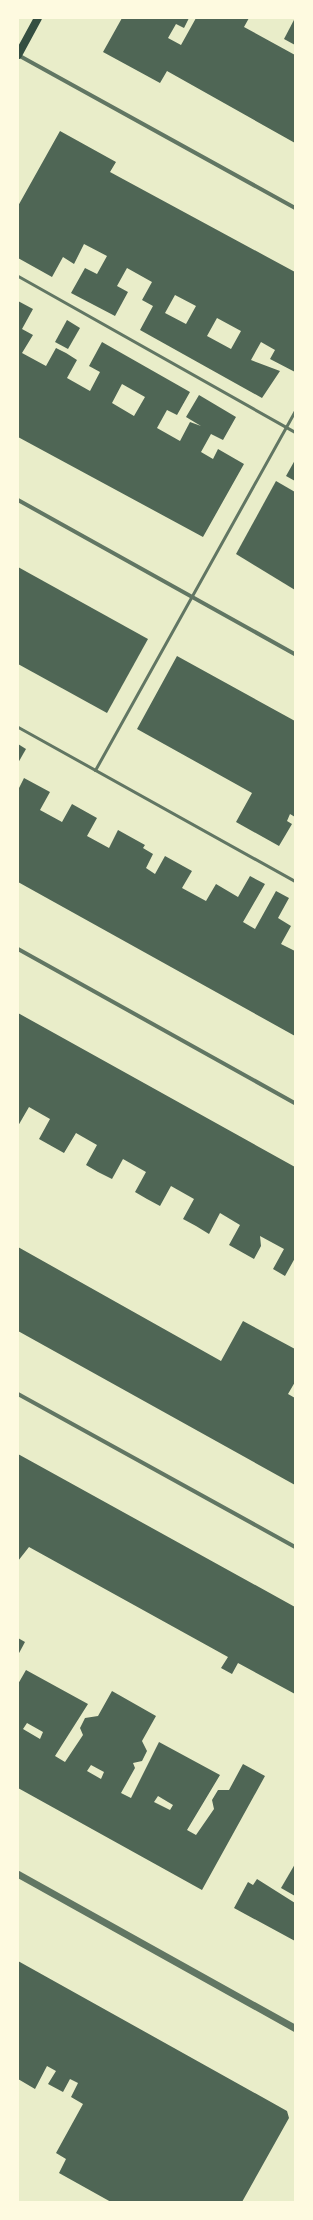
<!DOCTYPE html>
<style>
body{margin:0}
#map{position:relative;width:313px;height:2220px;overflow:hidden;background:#e9edc9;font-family:Arial,sans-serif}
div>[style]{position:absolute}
.building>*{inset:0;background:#4f6655}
.service>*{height:3px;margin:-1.5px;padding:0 1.5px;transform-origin:1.5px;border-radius:1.5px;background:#617663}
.minor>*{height:4px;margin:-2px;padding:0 2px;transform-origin:2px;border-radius:2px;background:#617663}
.tertiary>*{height:7px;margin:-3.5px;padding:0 3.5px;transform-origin:3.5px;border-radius:3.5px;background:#617663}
.secondary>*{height:8px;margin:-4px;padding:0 4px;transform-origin:4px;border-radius:4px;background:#344e41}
span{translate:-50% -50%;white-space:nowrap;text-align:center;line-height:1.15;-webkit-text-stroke:3.5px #fefae0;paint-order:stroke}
.frame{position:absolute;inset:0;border:19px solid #fefae0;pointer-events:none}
</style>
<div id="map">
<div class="building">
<i style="clip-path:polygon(122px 18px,189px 18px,184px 28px,176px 24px,168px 38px,181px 45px,196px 18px,249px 18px,244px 27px,295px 55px,295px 143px,167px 71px,160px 83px,103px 52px)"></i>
<i style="clip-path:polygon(295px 18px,295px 45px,284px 39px)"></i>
<i style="clip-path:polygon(evenodd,60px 131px,116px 162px,110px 172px,295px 272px,295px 372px,270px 359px,275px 350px,261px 342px,251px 360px,280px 371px,262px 398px,140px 330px,153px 306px,142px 300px,152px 282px,127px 268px,117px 286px,128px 292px,115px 316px,71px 293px,85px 268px,97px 274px,107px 256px,84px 244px,74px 264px,63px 257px,52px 277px,18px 258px,18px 206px,60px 131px,175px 295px,196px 306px,186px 324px,165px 313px,175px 295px,60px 131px,217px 318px,241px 331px,231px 349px,207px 336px,217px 318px)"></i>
<i style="clip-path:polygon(evenodd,18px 301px,33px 309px,22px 329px,33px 335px,22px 353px,46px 366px,56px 348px,66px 353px,77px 360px,67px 378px,90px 391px,100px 372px,89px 366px,102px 342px,190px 392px,177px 415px,167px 410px,157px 428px,180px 441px,190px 422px,201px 426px,186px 417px,199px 395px,236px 417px,223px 440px,211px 434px,201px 452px,213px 459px,218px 449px,244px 464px,203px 537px,18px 437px,18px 301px,122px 384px,145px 397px,134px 416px,112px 403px,122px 384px)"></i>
<i style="clip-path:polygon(67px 320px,80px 328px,68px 349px,55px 342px)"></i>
<i style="clip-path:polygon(295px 460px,295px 481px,286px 476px)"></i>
<i style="clip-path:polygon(276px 481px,295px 492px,295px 590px,236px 554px)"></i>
<i style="clip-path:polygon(18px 567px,148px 639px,107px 713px,18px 664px)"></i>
<i style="clip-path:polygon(177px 656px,295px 721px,295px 817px,290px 814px,287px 821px,292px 824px,279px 846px,236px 822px,252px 793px,137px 729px)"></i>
<i style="clip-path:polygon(18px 744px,26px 749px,18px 763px)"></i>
<i style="clip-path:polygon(24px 778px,50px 792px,40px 810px,62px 822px,72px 804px,97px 818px,87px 836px,109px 848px,118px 830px,145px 845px,143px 848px,153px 854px,146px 868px,155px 874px,165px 856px,192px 871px,182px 888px,206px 901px,216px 884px,238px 897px,250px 876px,265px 884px,243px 922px,255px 929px,276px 891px,289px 898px,278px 918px,291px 926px,281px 944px,295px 951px,295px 1036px,18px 882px,18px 790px)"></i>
<i style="clip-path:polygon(18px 1013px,295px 1167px,295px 1258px,285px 1276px,273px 1269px,284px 1249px,260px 1236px,261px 1246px,254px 1259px,229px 1245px,240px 1225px,220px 1213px,209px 1234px,196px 1226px,183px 1219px,194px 1199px,171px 1186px,160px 1206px,147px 1199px,135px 1192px,146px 1172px,123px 1159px,112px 1179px,98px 1172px,86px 1165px,97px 1145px,76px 1133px,64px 1153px,39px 1139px,50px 1119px,29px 1107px,18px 1126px)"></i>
<i style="clip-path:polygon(18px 1247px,221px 1361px,243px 1321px,295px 1349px,295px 1382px,288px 1394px,295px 1398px,295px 1485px,18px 1331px)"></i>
<i style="clip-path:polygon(18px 1454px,295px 1607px,295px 1694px,238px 1663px,232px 1674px,221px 1668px,228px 1657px,29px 1547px,18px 1561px)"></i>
<i style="clip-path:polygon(18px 1638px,25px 1642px,18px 1655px)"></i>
<i style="clip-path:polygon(evenodd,26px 1670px,88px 1704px,55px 1756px,65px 1762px,83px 1735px,80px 1728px,85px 1718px,98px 1716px,112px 1691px,156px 1716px,142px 1741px,147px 1751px,142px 1761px,133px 1763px,135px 1768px,121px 1793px,131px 1798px,159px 1742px,220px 1775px,187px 1830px,196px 1835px,214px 1809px,212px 1800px,218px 1790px,229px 1790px,243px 1764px,265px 1776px,202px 1890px,18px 1788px,18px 1684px,26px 1670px,27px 1723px,43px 1732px,40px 1739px,23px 1729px,27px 1723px,26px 1670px,91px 1765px,104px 1772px,101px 1779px,87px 1771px,91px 1765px,26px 1670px,158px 1796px,173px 1805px,170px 1810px,154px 1802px,158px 1796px)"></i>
<i style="clip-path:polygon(295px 1864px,295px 1896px,281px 1888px)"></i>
<i style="clip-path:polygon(257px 1879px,295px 1903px,295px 1941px,234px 1908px,248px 1882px,253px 1885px)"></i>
<i style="clip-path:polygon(18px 1961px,287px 2111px,289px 2118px,242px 2202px,111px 2202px,59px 2173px,66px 2159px,56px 2153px,83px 2104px,71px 2097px,78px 2083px,70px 2079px,63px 2092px,48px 2084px,56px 2071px,47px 2066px,35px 2089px,18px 2079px)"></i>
</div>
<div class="service">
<i style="left:18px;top:276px;width:318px;rotate:29.4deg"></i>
<i style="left:18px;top:727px;width:317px;rotate:29.1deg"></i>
<i style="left:95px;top:770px;width:412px;rotate:-60.9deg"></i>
</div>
<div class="minor">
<i style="left:18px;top:55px;width:316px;rotate:28.9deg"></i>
<i style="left:18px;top:500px;width:317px;rotate:29.1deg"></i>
<i style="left:18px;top:949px;width:317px;rotate:29.1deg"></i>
<i style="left:18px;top:1394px;width:316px;rotate:28.9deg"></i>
</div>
<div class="tertiary">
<i style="left:18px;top:1874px;width:317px;rotate:29.1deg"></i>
</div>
<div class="secondary">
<i style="left:18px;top:55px;width:42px;rotate:-61.6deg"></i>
</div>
<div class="frame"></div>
</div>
